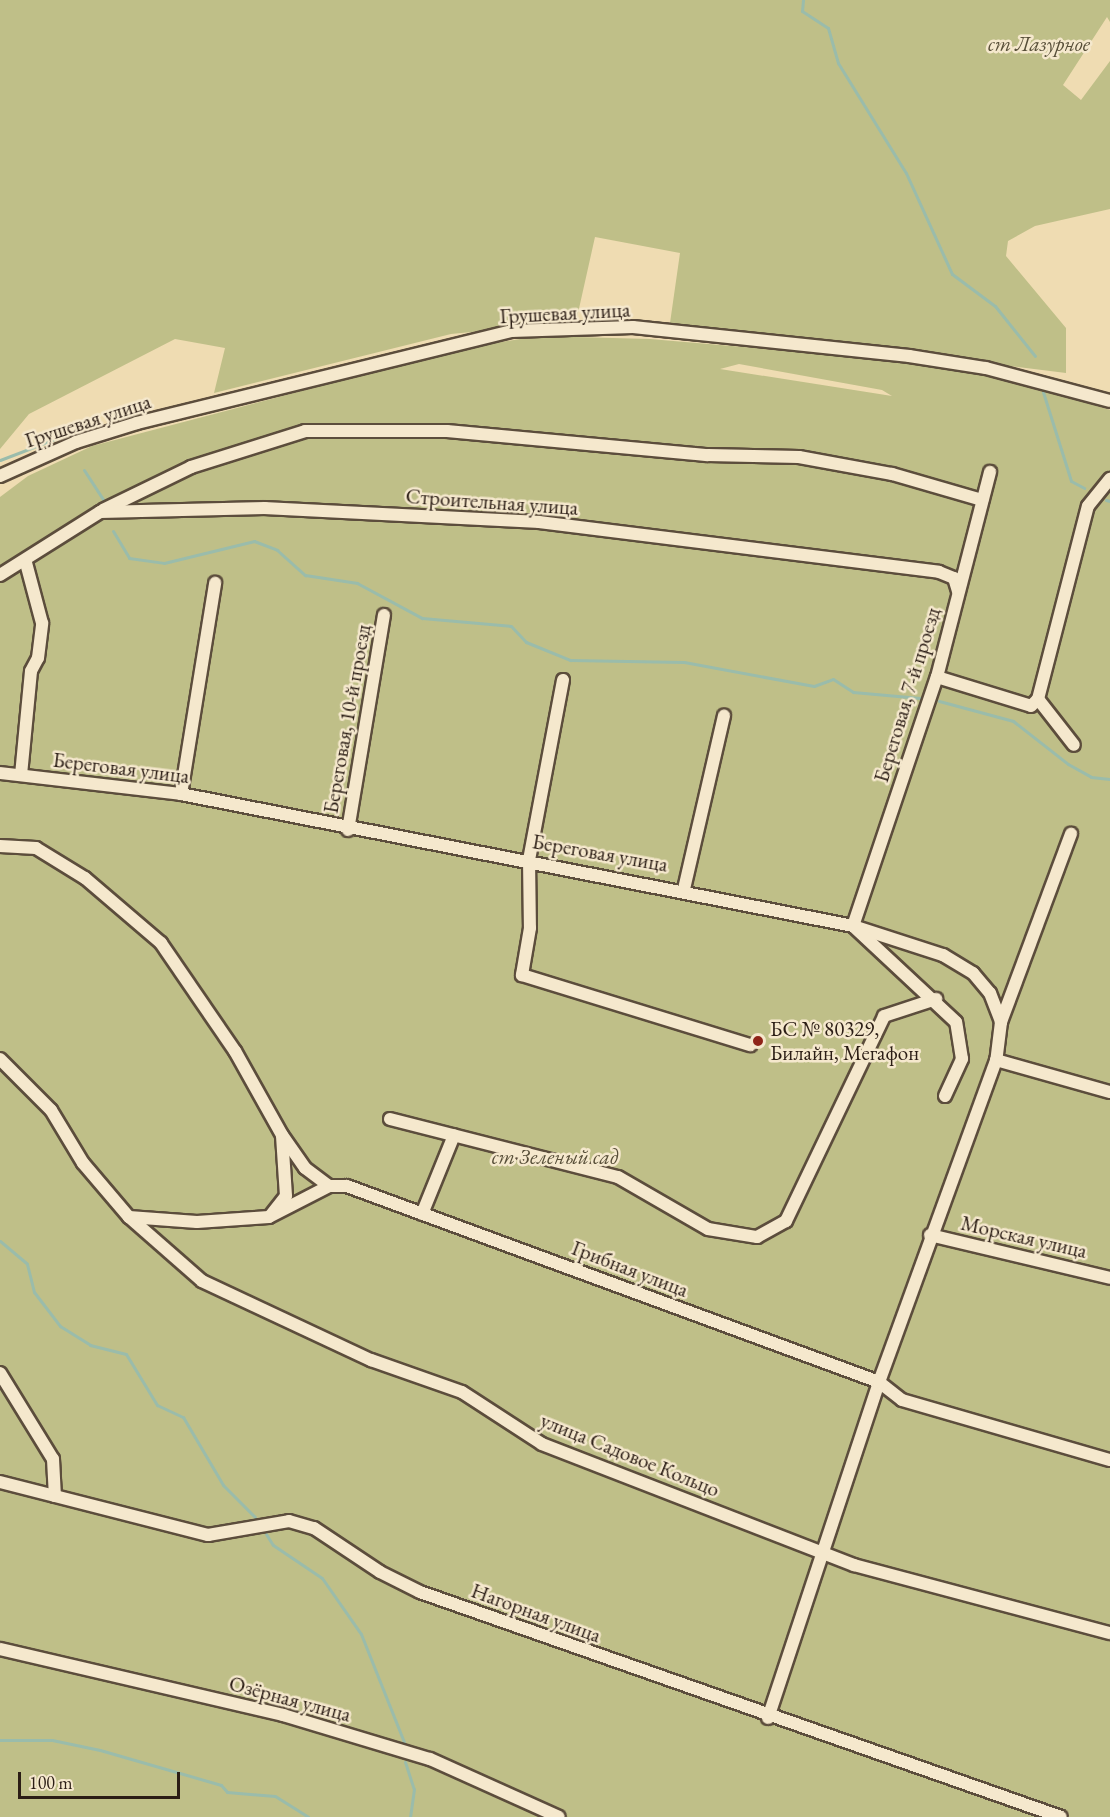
<!DOCTYPE html>
<meta charset="utf-8">
<style>
body{margin:0}
#map{position:relative;width:1110px;height:1817px;overflow:hidden;background:#efdcb2;font-family:"EB Garamond",serif}
div>[style]{position:absolute}
.green>*{inset:0;background:#bfbf88}
.stream>*{height:3px;margin:-1.5px;padding:0 1.5px;transform-origin:1.5px;border-radius:1.5px;background:#9abcab}
.roads{filter:drop-shadow(2px 0 #5c4d3c) drop-shadow(-2px 0 #5c4d3c) drop-shadow(0 2px #5c4d3c) drop-shadow(0 -2px #5c4d3c)}
.minor>*{height:12px;margin:-6px;padding:0 6px;transform-origin:6px;border-radius:6px;background:#f5e8cd}
.dots>*{width:16px;height:16px;translate:-50% -50%;box-sizing:border-box;border:3px solid #f5e8cd;border-radius:50%}
span{translate:-50% -50%;white-space:nowrap;text-align:center;line-height:1.15;-webkit-text-stroke:5px #f5e8cd;paint-order:stroke}
.park-label{font-size:21px;color:#574e38;font-style:italic}
.street-label{font-size:21px;color:#2b1d15}
.poi-label{font-size:21px;color:#2b1d15}
.left{translate:0 -50%;text-align:left}
.scale{position:absolute;left:18px;top:1772px;width:162px;height:27px;box-sizing:border-box;border:3px solid #2b1d15;border-top:0;padding-left:8px;font-size:18px;line-height:21px;white-space:nowrap;color:#2b1d15;-webkit-text-stroke:4px #f5e8cd;paint-order:stroke}
</style>
<div id="map">
<div class="green">
<i style="clip-path:polygon(0 0,1110px 0,1110px 22px,1107px 17px,1063px 85px,1081px 100px,1110px 61px,1110px 209px,1035px 226px,1008px 241px,1006px 256px,1066px 328px,1066px 373px,670px 323px,680px 253px,595px 237px,576px 322px,451px 334px,214px 393px,225px 348px,175px 339px,29px 414px,0 449px)"></i>
<i style="clip-path:polygon(evenodd,537px 336px,650px 339px,870px 358px,990px 374px,1110px 410px,1110px 1817px,0 1817px,0 497px,28px 476px,92px 446px,461px 349px,537px 336px,739px 364px,882px 390px,892px 396px,720px 369px,739px 364px)"></i>
</div>
<div class="stream">
<i style="left:803px;top:0;width:11px;rotate:95deg"></i>
<i style="left:802px;top:11px;width:31px;rotate:33deg"></i>
<i style="left:828px;top:28px;width:36px;rotate:74deg"></i>
<i style="left:838px;top:63px;width:129px;rotate:58.3deg"></i>
<i style="left:906px;top:173px;width:111px;rotate:65.5deg"></i>
<i style="left:952px;top:274px;width:54px;rotate:36.7deg"></i>
<i style="left:995px;top:306px;width:64px;rotate:51.3deg"></i>
<i style="left:1043px;top:392px;width:93px;rotate:72.5deg"></i>
<i style="left:1071px;top:481px;width:15px;rotate:28deg"></i>
<i style="left:0;top:460px;width:59px;rotate:-20.9deg"></i>
<i style="left:84px;top:470px;width:35px;rotate:57deg"></i>
<i style="left:1106px;top:500px;width:4px;rotate:14deg"></i>
<i style="left:113px;top:531px;width:31px;rotate:59deg"></i>
<i style="left:129px;top:558px;width:35px;rotate:8deg"></i>
<i style="left:164px;top:563px;width:93px;rotate:-13.7deg"></i>
<i style="left:254px;top:541px;width:25px;rotate:21deg"></i>
<i style="left:277px;top:550px;width:38px;rotate:42deg"></i>
<i style="left:305px;top:575px;width:53px;rotate:8.7deg"></i>
<i style="left:357px;top:583px;width:74px;rotate:28.3deg"></i>
<i style="left:422px;top:618px;width:89px;rotate:5.1deg"></i>
<i style="left:511px;top:626px;width:22px;rotate:47deg"></i>
<i style="left:526px;top:642px;width:48px;rotate:22.2deg"></i>
<i style="left:570px;top:660px;width:114px;rotate:1deg"></i>
<i style="left:684px;top:662px;width:132px;rotate:10.5deg"></i>
<i style="left:814px;top:686px;width:20px;rotate:-20deg"></i>
<i style="left:833px;top:679px;width:24px;rotate:33deg"></i>
<i style="left:853px;top:692px;width:67px;rotate:5.1deg"></i>
<i style="left:939px;top:701px;width:77px;rotate:15.1deg"></i>
<i style="left:1013px;top:721px;width:70px;rotate:38deg"></i>
<i style="left:1068px;top:764px;width:26px;rotate:29deg"></i>
<i style="left:1091px;top:777px;width:19px;rotate:6deg"></i>
<i style="left:0;top:1241px;width:35px;rotate:40deg"></i>
<i style="left:27px;top:1264px;width:29px;rotate:76deg"></i>
<i style="left:34px;top:1292px;width:43px;rotate:52.6deg"></i>
<i style="left:60px;top:1326px;width:36px;rotate:32deg"></i>
<i style="left:90px;top:1345px;width:37px;rotate:14deg"></i>
<i style="left:126px;top:1354px;width:60px;rotate:58.7deg"></i>
<i style="left:157px;top:1405px;width:29px;rotate:25deg"></i>
<i style="left:183px;top:1417px;width:79px;rotate:59.5deg"></i>
<i style="left:223px;top:1485px;width:45px;rotate:45deg"></i>
<i style="left:266px;top:1534px;width:13px;rotate:58deg"></i>
<i style="left:273px;top:1545px;width:59px;rotate:34deg"></i>
<i style="left:322px;top:1578px;width:68px;rotate:55.1deg"></i>
<i style="left:361px;top:1634px;width:116px;rotate:68.3deg"></i>
<i style="left:0;top:1740px;width:52px"></i>
<i style="left:52px;top:1740px;width:49px;rotate:11.8deg"></i>
<i style="left:100px;top:1750px;width:126px;rotate:16.1deg"></i>
<i style="left:221px;top:1785px;width:9px;rotate:49deg"></i>
<i style="left:227px;top:1792px;width:48px;rotate:4.8deg"></i>
<i style="left:275px;top:1796px;width:39px;rotate:32deg"></i>
<i style="left:405px;top:1762px;width:28px;rotate:72deg"></i>
<i style="left:414px;top:1789px;width:28px;rotate:98deg"></i>
</div>
<div class="roads">
<div class="minor">
<i style="left:0;top:476px;width:83px;rotate:-24.1deg"></i>
<i style="left:76px;top:442px;width:64px;rotate:-17.3deg"></i>
<i style="left:137px;top:423px;width:385px;rotate:-13.8deg"></i>
<i style="left:511px;top:331px;width:122px;rotate:-1.9deg"></i>
<i style="left:633px;top:327px;width:278px;rotate:6deg"></i>
<i style="left:909px;top:356px;width:78px;rotate:8.9deg"></i>
<i style="left:986px;top:368px;width:128px;rotate:14.9deg"></i>
<i style="left:103px;top:510px;width:98px;rotate:-26deg"></i>
<i style="left:191px;top:467px;width:120px;rotate:-17.5deg"></i>
<i style="left:305px;top:431px;width:142px"></i>
<i style="left:447px;top:431px;width:262px;rotate:5.3deg"></i>
<i style="left:708px;top:455px;width:91px;rotate:1.3deg"></i>
<i style="left:799px;top:457px;width:95px;rotate:10.4deg"></i>
<i style="left:892px;top:474px;width:94px;rotate:16.1deg"></i>
<i style="left:0;top:575px;width:118px;rotate:-32.2deg"></i>
<i style="left:100px;top:512px;width:165px;rotate:-1.4deg"></i>
<i style="left:265px;top:508px;width:274px;rotate:2.9deg"></i>
<i style="left:539px;top:522px;width:403px;rotate:7.1deg"></i>
<i style="left:939px;top:572px;width:16px;rotate:22deg"></i>
<i style="left:954px;top:578px;width:14px;rotate:73deg"></i>
<i style="left:937px;top:677px;width:98px;rotate:17.1deg"></i>
<i style="left:1031px;top:706px;width:10px;rotate:-45deg"></i>
<i style="left:1038px;top:699px;width:199px;rotate:-75.5deg"></i>
<i style="left:1088px;top:506px;width:35px;rotate:-51deg"></i>
<i style="left:563px;top:680px;width:183px;rotate:100.7deg"></i>
<i style="left:529px;top:860px;width:68px;rotate:89.2deg"></i>
<i style="left:530px;top:928px;width:48px;rotate:99.7deg"></i>
<i style="left:522px;top:975px;width:239px;rotate:17.1deg"></i>
<i style="left:1038px;top:699px;width:58px;rotate:52deg"></i>
<i style="left:0;top:773px;width:182px;rotate:6.6deg"></i>
<i style="left:181px;top:794px;width:685px;rotate:11.11deg"></i>
<i style="left:853px;top:926px;width:95px;rotate:17.9deg"></i>
<i style="left:943px;top:955px;width:35px;rotate:31deg"></i>
<i style="left:973px;top:973px;width:26px;rotate:50deg"></i>
<i style="left:990px;top:993px;width:31px;rotate:69deg"></i>
<i style="left:1001px;top:1022px;width:38px;rotate:97deg"></i>
<i style="left:996px;top:1060px;width:118px;rotate:15.7deg"></i>
<i style="left:21px;top:775px;width:104px;rotate:-84.5deg"></i>
<i style="left:31px;top:671px;width:15px;rotate:-62deg"></i>
<i style="left:38px;top:658px;width:35px;rotate:-83deg"></i>
<i style="left:42px;top:623px;width:62px;rotate:-104.9deg"></i>
<i style="left:181px;top:794px;width:214px;rotate:-80.8deg"></i>
<i style="left:348px;top:830px;width:218px;rotate:-80.5deg"></i>
<i style="left:0;top:846px;width:36px;rotate:3deg"></i>
<i style="left:36px;top:848px;width:57px;rotate:31.5deg"></i>
<i style="left:85px;top:878px;width:100px;rotate:40.5deg"></i>
<i style="left:161px;top:943px;width:131px;rotate:55.6deg"></i>
<i style="left:235px;top:1051px;width:96px;rotate:60.8deg"></i>
<i style="left:282px;top:1135px;width:40px;rotate:55.1deg"></i>
<i style="left:305px;top:1168px;width:30px;rotate:37deg"></i>
<i style="left:684px;top:889px;width:178px;rotate:-77deg"></i>
<i style="left:1001px;top:1022px;width:201px;rotate:-69.6deg"></i>
<i style="left:0;top:1059px;width:72px;rotate:45deg"></i>
<i style="left:51px;top:1110px;width:62px;rotate:58.9deg"></i>
<i style="left:83px;top:1163px;width:71px;rotate:49.6deg"></i>
<i style="left:129px;top:1217px;width:97px;rotate:41.2deg"></i>
<i style="left:202px;top:1281px;width:187px;rotate:25.1deg"></i>
<i style="left:371px;top:1360px;width:96px;rotate:19.4deg"></i>
<i style="left:462px;top:1392px;width:95px;rotate:33deg"></i>
<i style="left:542px;top:1444px;width:335px;rotate:21.2deg"></i>
<i style="left:854px;top:1565px;width:265px;rotate:14.9deg"></i>
<i style="left:945px;top:1096px;width:41px;rotate:-65.3deg"></i>
<i style="left:962px;top:1059px;width:37px;rotate:-99deg"></i>
<i style="left:956px;top:1022px;width:141px;rotate:-137deg"></i>
<i style="left:853px;top:926px;width:263px;rotate:-71.4deg"></i>
<i style="left:937px;top:677px;width:212px;rotate:-75.5deg"></i>
<i style="left:390px;top:1119px;width:235px;rotate:14.3deg"></i>
<i style="left:618px;top:1177px;width:104px;rotate:30deg"></i>
<i style="left:708px;top:1229px;width:50px;rotate:9.3deg"></i>
<i style="left:757px;top:1237px;width:33px;rotate:-29deg"></i>
<i style="left:786px;top:1221px;width:227px;rotate:-64.4deg"></i>
<i style="left:884px;top:1016px;width:55px;rotate:-18.1deg"></i>
<i style="left:422px;top:1214px;width:85px;rotate:-67.9deg"></i>
<i style="left:271px;top:1215px;width:24px;rotate:-52deg"></i>
<i style="left:286px;top:1196px;width:60px;rotate:-93.8deg"></i>
<i style="left:129px;top:1217px;width:68px;rotate:4.2deg"></i>
<i style="left:197px;top:1222px;width:72px;rotate:-4deg"></i>
<i style="left:269px;top:1217px;width:68px;rotate:-27.3deg"></i>
<i style="left:329px;top:1186px;width:18px"></i>
<i style="left:347px;top:1186px;width:567px;rotate:20.22deg"></i>
<i style="left:879px;top:1382px;width:29px;rotate:38deg"></i>
<i style="left:902px;top:1400px;width:216px;rotate:16.1deg"></i>
<i style="left:930px;top:1235px;width:185px;rotate:13.4deg"></i>
<i style="left:0;top:1373px;width:101px;rotate:58.4deg"></i>
<i style="left:53px;top:1459px;width:37px;rotate:87deg"></i>
<i style="left:0;top:1482px;width:215px;rotate:14.3deg"></i>
<i style="left:208px;top:1535px;width:82px;rotate:-9.8deg"></i>
<i style="left:289px;top:1521px;width:26px;rotate:16deg"></i>
<i style="left:314px;top:1528px;width:79px;rotate:33.7deg"></i>
<i style="left:380px;top:1572px;width:45px;rotate:26.6deg"></i>
<i style="left:420px;top:1592px;width:679px;rotate:19.34deg"></i>
<i style="left:0;top:1649px;width:291px;rotate:13.1deg"></i>
<i style="left:283px;top:1715px;width:153px;rotate:16.7deg"></i>
<i style="left:430px;top:1759px;width:141px;rotate:24.2deg"></i>
<i style="left:768px;top:1718px;width:354px;rotate:-71.7deg"></i>
<i style="left:879px;top:1382px;width:343px;rotate:-70deg"></i>
</div>
</div>
<div class="dots">
<i style="left:758px;top:1041px;background:#8f2418"></i>
</div>
<div class="park-label">
<span style="left:1039px;top:44px">ст Лазурное</span>
<span style="left:555px;top:1157px">ст Зеленый сад</span>
</div>
<div class="street-label">
<span style="left:565px;top:313px;rotate:-3deg">Грушевая улица</span>
<span style="left:88px;top:421px;rotate:-18deg">Грушевая улица</span>
<span style="left:492px;top:502px;rotate:4deg">Строительная улица</span>
<span style="left:907px;top:695px;rotate:-73deg">Береговая, 7-й проезд</span>
<span style="left:347px;top:719px;rotate:-80deg">Береговая, 10-й проезд</span>
<span style="left:121px;top:768px;rotate:7deg">Береговая улица</span>
<span style="left:600px;top:853px;rotate:10deg">Береговая улица</span>
<span style="left:1024px;top:1237px;rotate:13deg">Морская улица</span>
<span style="left:630px;top:1269px;rotate:21deg">Грибная улица</span>
<span style="left:630px;top:1455px;rotate:22deg">улица Садовое Кольцо</span>
<span style="left:536px;top:1613px;rotate:20deg">Нагорная улица</span>
<span style="left:290px;top:1699px;rotate:15deg">Озёрная улица</span>
</div>
<div class="poi-label">
<span class="left" style="left:770px;top:1041px">БС № 80329,<br>Билайн, Мегафон</span>
</div>
<div class="scale">100 m</div>
</div>
